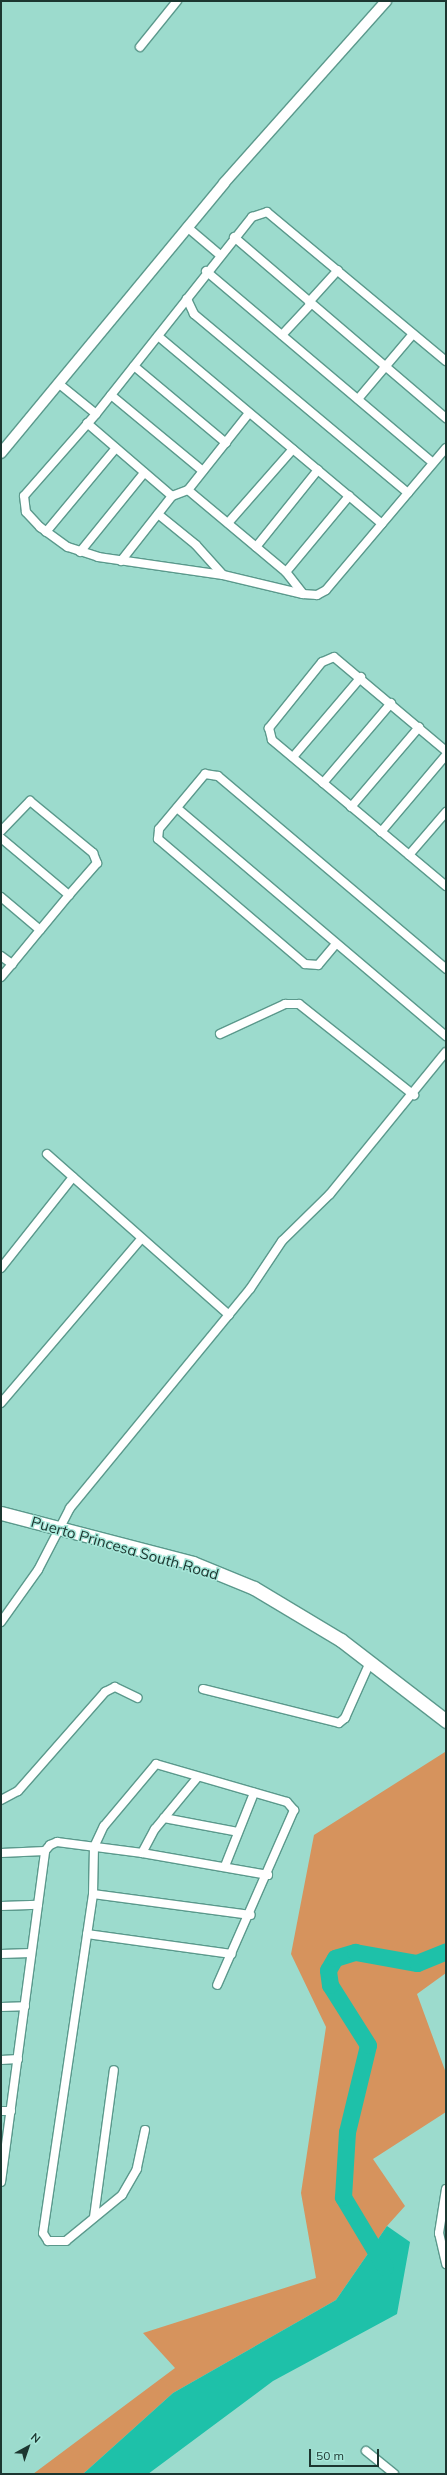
<!DOCTYPE html>
<style>
body{margin:0}
#map{position:relative;width:447px;height:2475px;overflow:hidden;background:#9cdbcd;font-family:Mulish,sans-serif}
div>[style]{position:absolute}
.green>*{inset:0;background:#d6935d}
.water>*{inset:0;background:#1ec1a9}
.river>*{height:17px;margin:-8.5px;padding:0 8.5px;transform-origin:8.5px;border-radius:8.5px;background:#1ec1a9}
.roads{filter:drop-shadow(1px 0 #5b998c) drop-shadow(-1px 0 #5b998c) drop-shadow(0 1px #5b998c) drop-shadow(0 -1px #5b998c)}
.minor>*{height:8px;margin:-4px;padding:0 4px;transform-origin:4px;border-radius:4px;background:#fff}
.tertiary>*{height:10px;margin:-5px;padding:0 5px;transform-origin:5px;border-radius:5px;background:#fff}
.primary>*{height:13px;margin:-6.5px;padding:0 6.5px;transform-origin:6.5px;border-radius:6.5px;background:#fff}
span{translate:-50% -50%;white-space:nowrap;text-align:center;line-height:1.15;-webkit-text-stroke:3px #a8e8da;paint-order:stroke}
.street-label{font-size:15px;color:#1c3630}
.frame{position:absolute;inset:0;border:2px solid #1c3630;pointer-events:none}
.north{position:absolute;left:8px;top:2427px;width:40px;height:40px;-webkit-text-stroke:3px #a8e8da;paint-order:stroke;rotate:40deg;font-size:11px;font-weight:700;line-height:16px;text-align:center;color:#1c3630}
.north::after{content:'';display:block;margin:auto;width:14px;height:18px;background:#1c3630;clip-path:polygon(50% 0,100% 100%,50% 72%,0 100%)}
.scale{position:absolute;left:309px;top:2449px;width:70px;height:18px;box-sizing:border-box;border:2px solid #1c3630;border-top:0;padding-left:5px;font-size:12px;line-height:14px;white-space:nowrap;color:#1c3630;-webkit-text-stroke:3px #a8e8da;paint-order:stroke}
</style>
<div id="map">
<div class="green">
<i style="clip-path:polygon(445px 1752px,446px 1973px,417px 1994px,446px 2073px,446px 2112px,373px 2159px,405px 2206px,387px 2226px,336px 2300px,173px 2393px,83px 2474px,33px 2474px,175px 2368px,143px 2333px,316px 2278px,301px 2193px,326px 2027px,291px 1954px,314px 1835px)"></i>
</div>
<div class="water">
<i style="clip-path:polygon(387px 2226px,410px 2242px,397px 2314px,273px 2381px,148px 2474px,83px 2474px,173px 2393px,336px 2300px)"></i>
</div>
<div class="river">
<i style="left:385px;top:2267px;width:82px;rotate:-121deg"></i>
<i style="left:343px;top:2197px;width:65px;rotate:-86.5deg"></i>
<i style="left:347px;top:2132px;width:89px;rotate:-76.4deg"></i>
<i style="left:368px;top:2045px;width:71px;rotate:-122.3deg"></i>
<i style="left:330px;top:1985px;width:15px;rotate:-98deg"></i>
<i style="left:328px;top:1970px;width:14px;rotate:-60deg"></i>
<i style="left:335px;top:1958px;width:21px;rotate:-17deg"></i>
<i style="left:355px;top:1952px;width:63px;rotate:10.1deg"></i>
<i style="left:417px;top:1963px;width:31px;rotate:-22deg"></i>
</div>
<div class="roads">
<div class="minor">
<i style="left:140px;top:47px;width:59px;rotate:-51.2deg"></i>
<i style="left:187px;top:227px;width:43px;rotate:40.3deg"></i>
<i style="left:234px;top:237px;width:279px;rotate:40.5deg"></i>
<i style="left:206px;top:271px;width:297px;rotate:40.2deg"></i>
<i style="left:309px;top:302px;width:43px;rotate:-47.8deg"></i>
<i style="left:282px;top:335px;width:42px;rotate:-46.9deg"></i>
<i style="left:158px;top:336px;width:249px;rotate:40deg"></i>
<i style="left:134px;top:366px;width:120px;rotate:39.9deg"></i>
<i style="left:58px;top:383px;width:49px;rotate:39.2deg"></i>
<i style="left:96px;top:414px;width:109px;rotate:131.3deg"></i>
<i style="left:24px;top:496px;width:16px;rotate:83deg"></i>
<i style="left:26px;top:512px;width:21px;rotate:47deg"></i>
<i style="left:40px;top:527px;width:34px;rotate:36deg"></i>
<i style="left:68px;top:547px;width:32px;rotate:18deg"></i>
<i style="left:98px;top:557px;width:126px;rotate:8.2deg"></i>
<i style="left:223px;top:575px;width:82px;rotate:13.4deg"></i>
<i style="left:303px;top:594px;width:14px;rotate:4deg"></i>
<i style="left:317px;top:595px;width:10px;rotate:-29deg"></i>
<i style="left:326px;top:590px;width:186px;rotate:-49.8deg"></i>
<i style="left:111px;top:395px;width:119px;rotate:39.6deg"></i>
<i style="left:358px;top:399px;width:85px;rotate:-49.8deg"></i>
<i style="left:96px;top:414px;width:147px;rotate:-51.6deg"></i>
<i style="left:87px;top:423px;width:112px;rotate:40.7deg"></i>
<i style="left:172px;top:496px;width:17px;rotate:-21deg"></i>
<i style="left:188px;top:490px;width:128px;rotate:39.9deg"></i>
<i style="left:286px;top:572px;width:28px;rotate:52deg"></i>
<i style="left:188px;top:490px;width:98px;rotate:-51.6deg"></i>
<i style="left:408px;top:493px;width:279px;rotate:-140.1deg"></i>
<i style="left:194px;top:314px;width:17px;rotate:-115deg"></i>
<i style="left:187px;top:299px;width:105px;rotate:-51.6deg"></i>
<i style="left:252px;top:217px;width:16px;rotate:-18deg"></i>
<i style="left:267px;top:212px;width:233px;rotate:39.8deg"></i>
<i style="left:158px;top:514px;width:49px;rotate:39.2deg"></i>
<i style="left:196px;top:545px;width:40px;rotate:48deg"></i>
<i style="left:228px;top:523px;width:98px;rotate:-48.7deg"></i>
<i style="left:46px;top:532px;width:109px;rotate:-50.2deg"></i>
<i style="left:256px;top:547px;width:99px;rotate:-51.2deg"></i>
<i style="left:80px;top:552px;width:102px;rotate:-51deg"></i>
<i style="left:121px;top:561px;width:83px;rotate:-51.9deg"></i>
<i style="left:286px;top:572px;width:99px;rotate:-50.3deg"></i>
<i style="left:349px;top:496px;width:43px;rotate:40.3deg"></i>
<i style="left:446px;top:751px;width:146px;rotate:-140deg"></i>
<i style="left:334px;top:657px;width:13px;rotate:157deg"></i>
<i style="left:322px;top:662px;width:85px;rotate:128.8deg"></i>
<i style="left:269px;top:728px;width:12px;rotate:76deg"></i>
<i style="left:272px;top:740px;width:227px;rotate:40deg"></i>
<i style="left:293px;top:757px;width:105px;rotate:-49.6deg"></i>
<i style="left:323px;top:783px;width:105px;rotate:-49.6deg"></i>
<i style="left:351px;top:807px;width:105px;rotate:-49.6deg"></i>
<i style="left:177px;top:808px;width:353px;rotate:40.3deg"></i>
<i style="left:1px;top:831px;width:42px;rotate:-46deg"></i>
<i style="left:30px;top:801px;width:82px;rotate:39.5deg"></i>
<i style="left:93px;top:853px;width:11px;rotate:68deg"></i>
<i style="left:97px;top:863px;width:43px;rotate:131.2deg"></i>
<i style="left:381px;top:832px;width:101px;rotate:-49.8deg"></i>
<i style="left:1px;top:838px;width:89px;rotate:40deg"></i>
<i style="left:69px;top:895px;width:45px;rotate:129.6deg"></i>
<i style="left:409px;top:855px;width:57px;rotate:-49.3deg"></i>
<i style="left:1px;top:897px;width:51px;rotate:40.2deg"></i>
<i style="left:40px;top:930px;width:44px;rotate:129.5deg"></i>
<i style="left:335px;top:945px;width:26px;rotate:130deg"></i>
<i style="left:318px;top:965px;width:13px;rotate:-176deg"></i>
<i style="left:305px;top:964px;width:193px;rotate:-139.6deg"></i>
<i style="left:158px;top:839px;width:10px;rotate:-84deg"></i>
<i style="left:159px;top:829px;width:72px;rotate:-50.1deg"></i>
<i style="left:205px;top:774px;width:13px;rotate:9deg"></i>
<i style="left:218px;top:776px;width:299px;rotate:40.2deg"></i>
<i style="left:1px;top:956px;width:14px;rotate:36deg"></i>
<i style="left:12px;top:964px;width:17px;rotate:130deg"></i>
<i style="left:220px;top:1034px;width:72px;rotate:-24.8deg"></i>
<i style="left:285px;top:1004px;width:14px"></i>
<i style="left:299px;top:1004px;width:147px;rotate:38.4deg"></i>
<i style="left:47px;top:1154px;width:243px;rotate:41.5deg"></i>
<i style="left:1px;top:1268px;width:116px;rotate:-51.6deg"></i>
<i style="left:1px;top:1403px;width:216px;rotate:-49.5deg"></i>
<i style="left:1px;top:1622px;width:64px;rotate:-54.6deg"></i>
<i style="left:38px;top:1570px;width:70px;rotate:-62.7deg"></i>
<i style="left:70px;top:1508px;width:283px;rotate:-50.6deg"></i>
<i style="left:250px;top:1289px;width:58px;rotate:-56.3deg"></i>
<i style="left:282px;top:1241px;width:67px;rotate:-44.4deg"></i>
<i style="left:330px;top:1194px;width:183px;rotate:-50.8deg"></i>
<i style="left:203px;top:1689px;width:140px;rotate:14deg"></i>
<i style="left:339px;top:1723px;width:8px;rotate:-40deg"></i>
<i style="left:345px;top:1718px;width:61px;rotate:-65.9deg"></i>
<i style="left:1px;top:1800px;width:19px;rotate:-28deg"></i>
<i style="left:18px;top:1791px;width:132px;rotate:-48.7deg"></i>
<i style="left:105px;top:1692px;width:11px;rotate:-27deg"></i>
<i style="left:115px;top:1687px;width:25px;rotate:26deg"></i>
<i style="left:164px;top:1818px;width:75px;rotate:10.7deg"></i>
<i style="left:1px;top:1853px;width:44px;rotate:-2.6deg"></i>
<i style="left:142px;top:1853px;width:27px;rotate:-62deg"></i>
<i style="left:155px;top:1829px;width:66px;rotate:-50.5deg"></i>
<i style="left:225px;top:1866px;width:79px;rotate:-68.3deg"></i>
<i style="left:93px;top:1894px;width:159px;rotate:7.6deg"></i>
<i style="left:1px;top:1906px;width:37px;rotate:-2deg"></i>
<i style="left:87px;top:1934px;width:146px;rotate:7.9deg"></i>
<i style="left:1px;top:1954px;width:30px;rotate:-2deg"></i>
<i style="left:1px;top:2007px;width:24px;rotate:-2deg"></i>
<i style="left:1px;top:2060px;width:17px;rotate:-3deg"></i>
<i style="left:1px;top:2111px;width:10px"></i>
<i style="left:145px;top:2130px;width:40px;rotate:102deg"></i>
<i style="left:137px;top:2169px;width:30px;rotate:120deg"></i>
<i style="left:122px;top:2195px;width:72px;rotate:140.6deg"></i>
<i style="left:66px;top:2241px;width:18px;rotate:180deg"></i>
<i style="left:48px;top:2241px;width:9px;rotate:-122deg"></i>
<i style="left:43px;top:2233px;width:343px;rotate:-81.6deg"></i>
<i style="left:93px;top:1894px;width:47px;rotate:-88.8deg"></i>
<i style="left:94px;top:1847px;width:23px;rotate:-65deg"></i>
<i style="left:104px;top:1826px;width:81px;rotate:-50deg"></i>
<i style="left:156px;top:1764px;width:136px;rotate:16.2deg"></i>
<i style="left:287px;top:1802px;width:11px;rotate:49deg"></i>
<i style="left:294px;top:1810px;width:191px;rotate:113.7deg"></i>
<i style="left:1px;top:2182px;width:334px;rotate:-82.4deg"></i>
<i style="left:45px;top:1851px;width:8px;rotate:-50deg"></i>
<i style="left:50px;top:1845px;width:8px;rotate:-23deg"></i>
<i style="left:57px;top:1842px;width:86px;rotate:7.4deg"></i>
<i style="left:142px;top:1853px;width:128px;rotate:9.9deg"></i>
<i style="left:446px;top:2189px;width:45px;rotate:99deg"></i>
<i style="left:439px;top:2233px;width:32px;rotate:77deg"></i>
<i style="left:94px;top:2217px;width:148px;rotate:-82.3deg"></i>
<i style="left:366px;top:2451px;width:36px;rotate:39deg"></i>
</div>
<div class="tertiary">
<i style="left:1px;top:453px;width:350px;rotate:-50.4deg"></i>
<i style="left:224px;top:183px;width:244px;rotate:-48.3deg"></i>
</div>
<div class="primary">
<i style="left:1px;top:1513px;width:198px;rotate:14.6deg"></i>
<i style="left:193px;top:1563px;width:66px;rotate:22.3deg"></i>
<i style="left:254px;top:1588px;width:101px;rotate:30.9deg"></i>
<i style="left:341px;top:1640px;width:133px;rotate:37.6deg"></i>
</div>
</div>
<div class="street-label">
<span style="left:125px;top:1548px;rotate:16deg">Puerto Princesa South Road</span>
</div>
<div class="frame"></div>
<div class="north">N</div>
<div class="scale">50 m</div>
</div>
